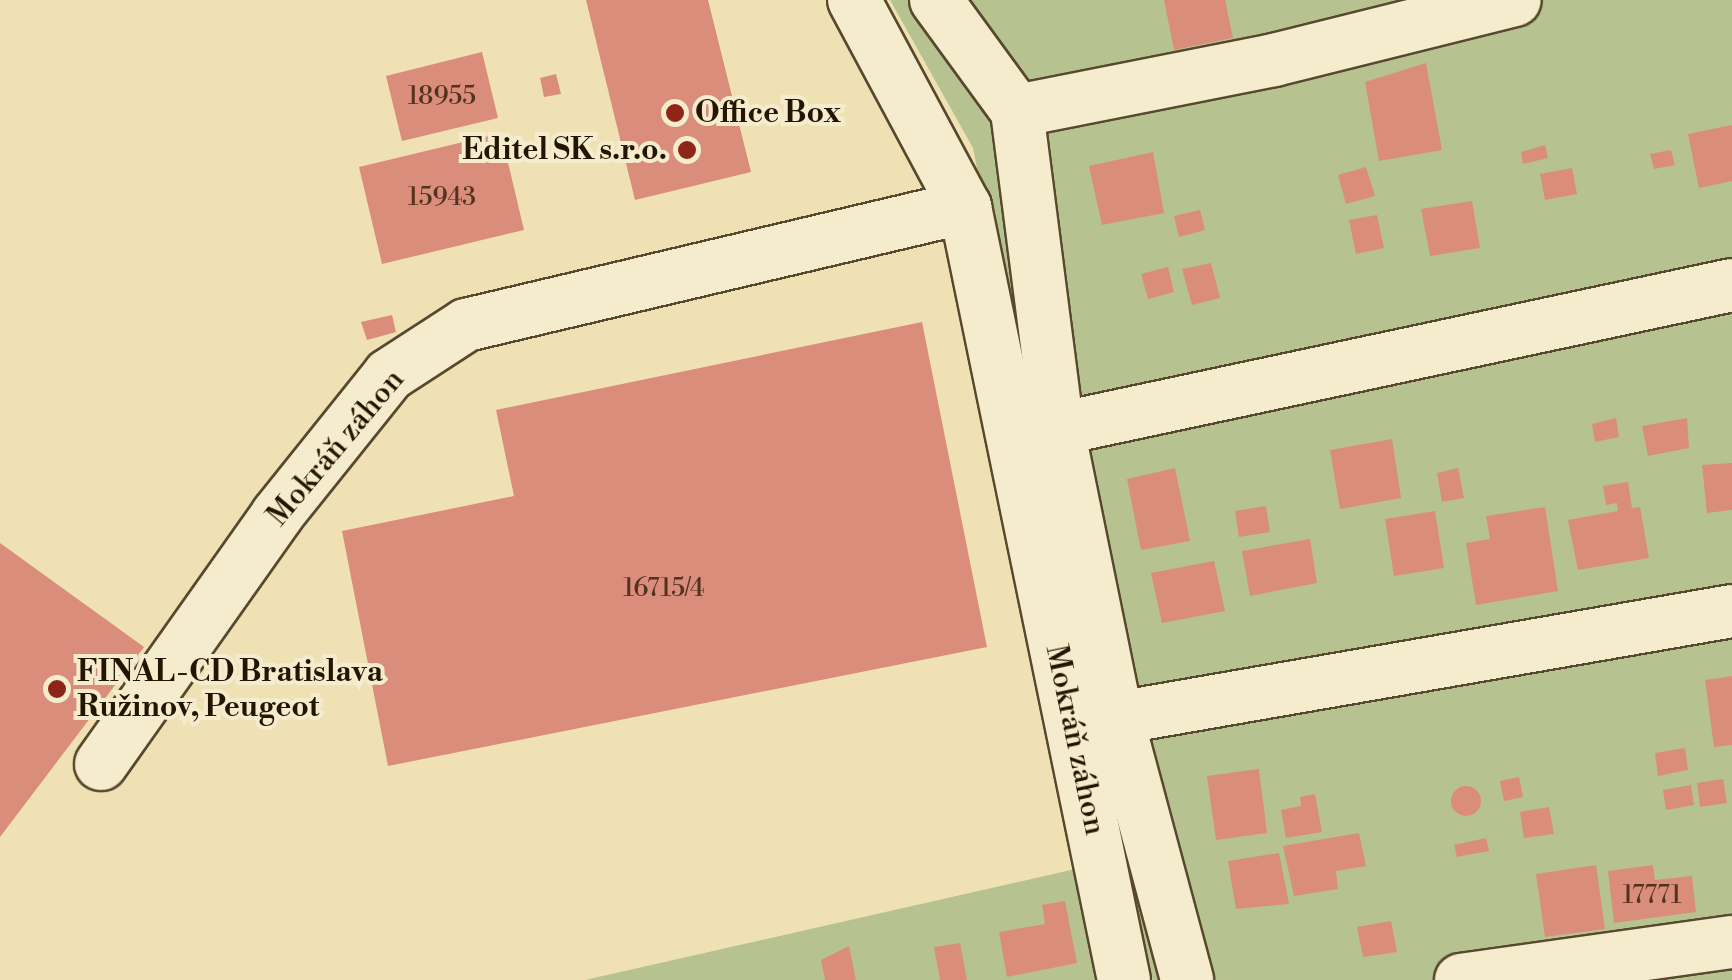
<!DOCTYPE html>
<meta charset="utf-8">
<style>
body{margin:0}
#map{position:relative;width:1732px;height:980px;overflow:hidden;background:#efe1b4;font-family:"Libre Bodoni",serif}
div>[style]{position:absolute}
.green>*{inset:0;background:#b6c390}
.building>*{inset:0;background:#da8d7b}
.round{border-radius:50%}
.roads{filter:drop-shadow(2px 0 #58482d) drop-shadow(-2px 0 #58482d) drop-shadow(0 2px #58482d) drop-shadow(0 -2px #58482d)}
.minor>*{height:52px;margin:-26px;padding:0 26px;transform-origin:26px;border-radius:26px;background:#f5ecce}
.dots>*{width:28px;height:28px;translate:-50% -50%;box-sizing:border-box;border:5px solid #f5ecce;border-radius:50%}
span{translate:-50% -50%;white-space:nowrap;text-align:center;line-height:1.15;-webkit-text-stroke:8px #f5ecce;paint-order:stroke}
.number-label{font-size:25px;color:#52331f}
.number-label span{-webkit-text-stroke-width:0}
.poi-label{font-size:30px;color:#251500;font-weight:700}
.left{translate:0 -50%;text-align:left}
.right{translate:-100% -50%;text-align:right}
.street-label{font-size:30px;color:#251500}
</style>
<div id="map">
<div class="green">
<i style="clip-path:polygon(890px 0,1732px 0,1732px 980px,585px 980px,1115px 860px,973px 148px)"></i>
</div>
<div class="building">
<i style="clip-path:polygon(586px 0,708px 0,751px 172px,635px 200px)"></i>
<i style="clip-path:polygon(1164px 0,1225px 0,1233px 38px,1174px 50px)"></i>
<i style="clip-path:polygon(482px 52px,498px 118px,402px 141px,386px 76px)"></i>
<i style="clip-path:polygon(1426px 63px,1442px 150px,1379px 161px,1365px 82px)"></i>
<i style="clip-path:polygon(556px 74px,561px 94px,544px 97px,540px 78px)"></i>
<i style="clip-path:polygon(1732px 125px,1732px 181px,1699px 188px,1688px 134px)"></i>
<i style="clip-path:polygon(501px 133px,524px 230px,382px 264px,359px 167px)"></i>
<i style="clip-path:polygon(1545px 145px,1548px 158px,1523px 164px,1521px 152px)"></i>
<i style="clip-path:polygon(1671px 150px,1675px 165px,1654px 169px,1650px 154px)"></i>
<i style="clip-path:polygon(1153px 152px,1164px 213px,1102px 225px,1089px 166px)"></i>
<i style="clip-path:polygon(1366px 167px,1375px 196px,1346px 204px,1338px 175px)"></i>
<i style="clip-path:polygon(1572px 168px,1577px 194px,1545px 200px,1540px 174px)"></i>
<i style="clip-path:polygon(1472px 201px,1480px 248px,1430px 256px,1421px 209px)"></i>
<i style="clip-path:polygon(1200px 210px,1205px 230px,1179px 237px,1174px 216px)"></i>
<i style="clip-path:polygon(1377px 215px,1384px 248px,1356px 254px,1349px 220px)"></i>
<i style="clip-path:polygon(1211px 263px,1220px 298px,1192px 305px,1182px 269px)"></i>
<i style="clip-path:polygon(1168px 267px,1174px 292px,1148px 299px,1141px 274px)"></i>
<i style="clip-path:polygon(392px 315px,396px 332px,367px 340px,361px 322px)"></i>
<i style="clip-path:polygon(922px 322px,987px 647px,388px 766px,342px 531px,514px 496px,496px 410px)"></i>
<i style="clip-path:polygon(1616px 418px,1619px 437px,1595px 442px,1592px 424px)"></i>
<i style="clip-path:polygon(1687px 418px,1689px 448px,1648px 456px,1642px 426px)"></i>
<i style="clip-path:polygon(1392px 439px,1401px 498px,1340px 509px,1330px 450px)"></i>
<i style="clip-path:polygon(1732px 463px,1732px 510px,1707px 513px,1702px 465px)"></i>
<i style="clip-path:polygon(1175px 468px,1190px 541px,1141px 550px,1127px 479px)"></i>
<i style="clip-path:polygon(1458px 468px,1464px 498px,1442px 502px,1437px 473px)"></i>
<i style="clip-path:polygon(1628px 482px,1632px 508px,1640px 507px,1649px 558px,1578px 570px,1568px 520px,1618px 511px,1617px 503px,1606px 505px,1603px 486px)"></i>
<i style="clip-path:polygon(1266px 506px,1270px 532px,1239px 537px,1235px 511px)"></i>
<i style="clip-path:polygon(1545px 507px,1558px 591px,1476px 605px,1466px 543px,1490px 539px,1486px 516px)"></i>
<i style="clip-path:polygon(1435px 511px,1444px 568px,1394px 576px,1385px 519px)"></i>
<i style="clip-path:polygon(1310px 539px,1317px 583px,1250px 596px,1242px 551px)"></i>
<i style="clip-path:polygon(0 543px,144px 647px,0 837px)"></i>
<i style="clip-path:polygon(1214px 561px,1225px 611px,1162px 623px,1151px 573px)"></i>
<i style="clip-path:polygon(1732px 676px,1732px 745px,1714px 747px,1705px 680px)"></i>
<i style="clip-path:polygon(1685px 748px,1688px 770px,1658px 776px,1655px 753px)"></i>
<i style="clip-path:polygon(1259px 769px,1267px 833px,1216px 840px,1207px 776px)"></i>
<i style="clip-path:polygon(1519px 777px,1523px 797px,1504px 801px,1500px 781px)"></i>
<i style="clip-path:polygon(1723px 779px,1727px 803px,1700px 807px,1697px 783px)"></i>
<i style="clip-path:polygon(1691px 785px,1694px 805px,1666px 810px,1663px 790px)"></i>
<i class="round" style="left:1451px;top:786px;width:30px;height:30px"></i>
<i style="clip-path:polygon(1315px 794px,1322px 832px,1286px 838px,1281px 810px,1301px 806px,1300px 797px)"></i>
<i style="clip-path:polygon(1549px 807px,1554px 834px,1524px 838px,1520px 812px)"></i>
<i style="clip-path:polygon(1359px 833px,1366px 866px,1336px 871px,1338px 889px,1294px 896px,1283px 846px)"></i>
<i style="clip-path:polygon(1486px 838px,1489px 851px,1457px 857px,1454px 845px)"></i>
<i style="clip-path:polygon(1279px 853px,1289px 904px,1236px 909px,1228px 861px)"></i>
<i style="clip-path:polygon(1596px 865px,1605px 929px,1545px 937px,1536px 874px)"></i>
<i style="clip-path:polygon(1653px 865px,1655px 880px,1692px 876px,1696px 912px,1614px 923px,1608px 871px)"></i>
<i style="clip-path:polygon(1065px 901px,1077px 963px,1007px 977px,999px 932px,1045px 924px,1042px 905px)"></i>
<i style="clip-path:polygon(1391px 921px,1397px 952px,1363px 957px,1357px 927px)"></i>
<i style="clip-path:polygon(960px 943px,967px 980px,940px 980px,934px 947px)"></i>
<i style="clip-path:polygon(849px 946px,856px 980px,825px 980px,821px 960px)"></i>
</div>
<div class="roads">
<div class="minor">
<i style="left:854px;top:0;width:235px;rotate:61.8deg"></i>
<i style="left:965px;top:207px;width:789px;rotate:78.38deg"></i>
<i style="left:936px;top:0;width:137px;rotate:53.9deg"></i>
<i style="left:1017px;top:111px;width:321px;rotate:82.7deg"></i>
<i style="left:1058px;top:429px;width:295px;rotate:78.5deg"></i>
<i style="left:1117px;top:718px;width:271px;rotate:75deg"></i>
<i style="left:1017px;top:111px;width:262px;rotate:-11.2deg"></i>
<i style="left:1274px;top:60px;width:248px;rotate:-14deg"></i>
<i style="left:1058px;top:429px;width:689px;rotate:-12.06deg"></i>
<i style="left:1117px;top:718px;width:624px;rotate:-9.87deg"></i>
<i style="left:101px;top:764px;width:305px;rotate:-54.7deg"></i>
<i style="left:277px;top:515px;width:179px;rotate:-51.3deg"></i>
<i style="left:389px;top:375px;width:92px;rotate:-33deg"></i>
<i style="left:466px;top:325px;width:513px;rotate:-13.3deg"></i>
<i style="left:1461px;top:980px;width:274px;rotate:-8deg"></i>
</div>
</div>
<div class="dots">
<i style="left:675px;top:113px;background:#8f2418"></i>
<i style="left:687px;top:150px;background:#8f2418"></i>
<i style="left:57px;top:689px;background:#8f2418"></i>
</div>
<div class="number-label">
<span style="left:442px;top:97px">18955</span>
<span style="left:442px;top:198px">15943</span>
<span style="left:664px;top:589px">16715/4</span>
<span style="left:1652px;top:896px">17771</span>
</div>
<div class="poi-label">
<span class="left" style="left:695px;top:113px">Office Box</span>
<span class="right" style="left:667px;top:150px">Editel SK s.r.o.</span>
<span class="left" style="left:77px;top:689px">FINAL-CD Bratislava<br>Ružinov, Peugeot</span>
</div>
<div class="street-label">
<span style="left:336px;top:448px;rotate:-50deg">Mokráň záhon</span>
<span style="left:1075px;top:740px;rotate:78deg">Mokráň záhon</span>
</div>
</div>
